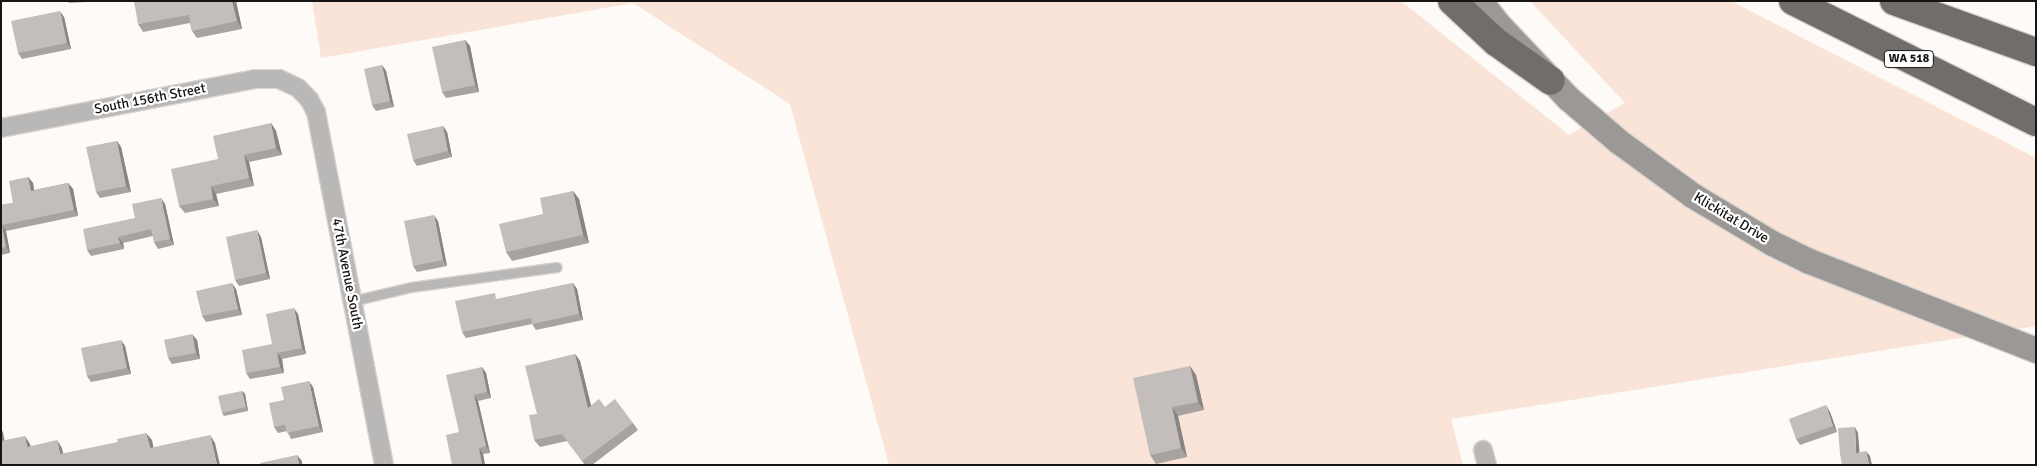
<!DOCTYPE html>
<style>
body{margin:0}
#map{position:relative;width:2037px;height:466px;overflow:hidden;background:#fefaf7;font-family:Signika,sans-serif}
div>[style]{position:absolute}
.green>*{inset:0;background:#f9e4d7}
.roads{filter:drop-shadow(1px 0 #d9d5d3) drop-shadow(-1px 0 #d9d5d3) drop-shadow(0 1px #d9d5d3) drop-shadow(0 -1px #d9d5d3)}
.service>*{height:9px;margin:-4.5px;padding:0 4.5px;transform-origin:4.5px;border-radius:4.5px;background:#bab8b7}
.minor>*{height:18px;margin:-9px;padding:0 9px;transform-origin:9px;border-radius:9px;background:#bab8b7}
.secondary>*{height:25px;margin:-12.5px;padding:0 12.5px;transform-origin:12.5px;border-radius:12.5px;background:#9b9896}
.motorway>*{height:28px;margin:-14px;padding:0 14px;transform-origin:14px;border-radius:14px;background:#716d6b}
.wall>*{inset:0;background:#a8a3a1}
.shaded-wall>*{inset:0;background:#888583}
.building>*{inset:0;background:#c3bebb}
span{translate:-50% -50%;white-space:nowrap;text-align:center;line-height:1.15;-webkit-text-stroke:4.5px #fff;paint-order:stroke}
.shield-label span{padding:1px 4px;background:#fff;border:1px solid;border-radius:4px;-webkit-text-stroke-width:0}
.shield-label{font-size:12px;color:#171514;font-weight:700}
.street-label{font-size:14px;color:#171514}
.frame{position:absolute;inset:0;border:2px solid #171514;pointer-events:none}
</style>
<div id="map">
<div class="green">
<i style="clip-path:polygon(312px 1px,1401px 1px,1569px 135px,1625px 103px,1530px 1px,1731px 1px,2036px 158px,2036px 326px,1451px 419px,1463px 465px,889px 465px,790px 104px,633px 3px,321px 58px)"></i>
</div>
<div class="roads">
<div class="service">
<i style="left:352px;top:301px;width:61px;rotate:-13.3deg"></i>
<i style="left:411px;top:287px;width:147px;rotate:-7.8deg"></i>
</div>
<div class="minor">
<i style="left:1px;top:128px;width:259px;rotate:-10.9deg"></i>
<i style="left:255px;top:79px;width:24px"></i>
<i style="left:279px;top:79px;width:21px;rotate:25deg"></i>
<i style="left:298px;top:88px;width:16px;rotate:45deg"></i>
<i style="left:309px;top:99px;width:15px;rotate:62deg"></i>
<i style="left:316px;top:112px;width:359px;rotate:79.1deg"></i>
<i style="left:1483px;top:450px;width:16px;rotate:75deg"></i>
</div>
<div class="secondary">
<i style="left:1480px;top:1px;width:29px;rotate:52deg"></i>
<i style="left:1498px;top:24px;width:102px;rotate:46.6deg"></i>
<i style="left:1568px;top:98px;width:66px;rotate:40.7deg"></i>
<i style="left:1618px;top:141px;width:92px;rotate:36.1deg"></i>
<i style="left:1692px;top:195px;width:93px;rotate:31deg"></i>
<i style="left:1772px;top:243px;width:41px;rotate:25.9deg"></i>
<i style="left:1809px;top:261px;width:244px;rotate:21.4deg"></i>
</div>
<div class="motorway">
<i style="left:1452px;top:1px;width:60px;rotate:43deg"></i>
<i style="left:1496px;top:42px;width:67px;rotate:35.3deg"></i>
<i style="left:1793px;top:1px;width:271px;rotate:26.5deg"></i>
<i style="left:1894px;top:1px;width:151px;rotate:19.8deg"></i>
</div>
</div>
<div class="wall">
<i style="clip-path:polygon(68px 1px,86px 1px,86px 2px,69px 3px)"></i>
<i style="clip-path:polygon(236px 1px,242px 29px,197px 38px,192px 31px,190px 23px,143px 32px,138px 24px)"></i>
<i style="clip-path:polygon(64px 17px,71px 49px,22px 59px,18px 53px)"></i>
<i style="clip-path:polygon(465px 40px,470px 46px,479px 92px,446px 98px,442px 92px)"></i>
<i style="clip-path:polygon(382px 65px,386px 71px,394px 107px,376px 111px,372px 105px)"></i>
<i style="clip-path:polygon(271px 123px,276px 131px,282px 155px,249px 162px,254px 186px,216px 194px,219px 206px,185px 213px,179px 206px)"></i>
<i style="clip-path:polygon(443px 126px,447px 132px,452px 157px,417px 166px,413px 160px)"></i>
<i style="clip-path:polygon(117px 141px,121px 147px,131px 192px,100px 198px,96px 192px)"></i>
<i style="clip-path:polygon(28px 177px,33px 183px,34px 190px,68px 183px,73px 189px,78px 216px,6px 231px,10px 253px,1px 255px,1px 205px,13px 203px)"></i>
<i style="clip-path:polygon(573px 191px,579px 199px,589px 243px,512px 261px,506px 252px,543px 214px)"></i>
<i style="clip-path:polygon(165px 204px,174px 245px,158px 249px,154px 242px,153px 236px,123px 243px,124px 249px,91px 256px,87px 250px,135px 218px)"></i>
<i style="clip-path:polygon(438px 221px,447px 266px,417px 272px,413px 266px)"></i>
<i style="clip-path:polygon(261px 237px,270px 279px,239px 286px,235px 280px)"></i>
<i style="clip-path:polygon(573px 283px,577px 289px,583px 320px,536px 330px,532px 324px,466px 338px,462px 332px,499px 299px)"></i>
<i style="clip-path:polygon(236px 289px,242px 315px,206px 322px,202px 316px)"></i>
<i style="clip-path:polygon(298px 314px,306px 354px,282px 359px,284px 373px,250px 379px,246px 373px,272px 344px)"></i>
<i style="clip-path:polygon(197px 340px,200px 359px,172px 364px,168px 358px)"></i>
<i style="clip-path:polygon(125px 346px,131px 374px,91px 382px,87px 376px)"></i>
<i style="clip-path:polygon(575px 354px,580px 361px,591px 405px,605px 407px,633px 423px,638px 430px,592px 465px,585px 465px,567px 441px,540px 447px,534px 440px,537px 414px)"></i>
<i style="clip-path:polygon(1190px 366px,1196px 375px,1204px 410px,1178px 416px,1187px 457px,1156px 464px,1150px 455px)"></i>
<i style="clip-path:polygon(482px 367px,486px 373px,491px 398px,478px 401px,490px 453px,483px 454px,485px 465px,452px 465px,459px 432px)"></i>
<i style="clip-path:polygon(313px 387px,323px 432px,291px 439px,287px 431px,278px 433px,274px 427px,284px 400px)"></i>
<i style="clip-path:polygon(242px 391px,245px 394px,248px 411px,224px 416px,222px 413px)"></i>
<i style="clip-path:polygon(1830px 412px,1837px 432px,1800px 445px,1796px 439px)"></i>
</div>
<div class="shaded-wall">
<i style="clip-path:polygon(232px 1px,236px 1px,242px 29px,237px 21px)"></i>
<i style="clip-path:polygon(60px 11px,64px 17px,71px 49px,67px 43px)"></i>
<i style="clip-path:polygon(465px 40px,470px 46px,479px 92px,475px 85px)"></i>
<i style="clip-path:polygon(382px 65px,386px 71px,394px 107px,390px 101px)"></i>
<i style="clip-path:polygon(271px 123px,276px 131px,282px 155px,276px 148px)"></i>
<i style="clip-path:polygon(443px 126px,447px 132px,452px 157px,448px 151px)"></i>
<i style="clip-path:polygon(117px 141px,121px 147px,131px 192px,126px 186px)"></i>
<i style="clip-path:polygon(244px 155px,249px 162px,254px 186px,249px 178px)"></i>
<i style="clip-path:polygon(28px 177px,33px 183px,35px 197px,31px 191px)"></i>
<i style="clip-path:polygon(68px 183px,73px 189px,78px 216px,74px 210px)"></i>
<i style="clip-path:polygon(211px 186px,216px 194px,219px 206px,213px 199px)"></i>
<i style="clip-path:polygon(573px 191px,579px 199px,589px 243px,583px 235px)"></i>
<i style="clip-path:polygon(161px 198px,165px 204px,174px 245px,170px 239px)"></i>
<i style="clip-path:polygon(434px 215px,438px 221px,447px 266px,443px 260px)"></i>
<i style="clip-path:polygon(2px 225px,6px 231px,10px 253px,6px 247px)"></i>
<i style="clip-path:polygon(257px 230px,261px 237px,270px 279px,266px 273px)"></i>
<i style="clip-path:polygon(118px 237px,123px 243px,124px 249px,120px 243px)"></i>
<i style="clip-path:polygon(232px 283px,236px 289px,242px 315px,238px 309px)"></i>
<i style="clip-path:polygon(573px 283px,577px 289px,583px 320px,579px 314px)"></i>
<i style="clip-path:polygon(294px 308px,298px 314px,306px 354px,302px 348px)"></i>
<i style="clip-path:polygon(192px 334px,197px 340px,200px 359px,196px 353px)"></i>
<i style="clip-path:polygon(121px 340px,125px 346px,131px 374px,127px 368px)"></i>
<i style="clip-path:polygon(277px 353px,282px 359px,284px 373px,280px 367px)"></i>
<i style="clip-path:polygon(575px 354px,580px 361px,593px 415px,588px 408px)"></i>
<i style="clip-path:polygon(1190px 366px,1196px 375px,1204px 410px,1198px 402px)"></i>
<i style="clip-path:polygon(482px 367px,486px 373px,491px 398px,487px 392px)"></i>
<i style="clip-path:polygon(309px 381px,313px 387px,323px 432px,319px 426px)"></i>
<i style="clip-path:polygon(242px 391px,245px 394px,248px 411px,246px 407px)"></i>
<i style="clip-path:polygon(474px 395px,478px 401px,490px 453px,486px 446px)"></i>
<i style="clip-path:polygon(1826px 405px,1830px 412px,1837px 432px,1833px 426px)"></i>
<i style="clip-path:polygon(1172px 407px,1178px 416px,1187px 457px,1181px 448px)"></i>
<i style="clip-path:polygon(1855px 427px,1858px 433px,1860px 458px,1856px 453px)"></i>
<i style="clip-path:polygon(1px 430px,3px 432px,6px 448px,1px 442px)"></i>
<i style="clip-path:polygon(146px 433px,152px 440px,155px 455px,150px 448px)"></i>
<i style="clip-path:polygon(210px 435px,215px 443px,220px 465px,217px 465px)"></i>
<i style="clip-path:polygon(25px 436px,30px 444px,33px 454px,27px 447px)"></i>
<i style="clip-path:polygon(57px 440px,62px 448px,65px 462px,60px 454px)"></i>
<i style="clip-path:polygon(479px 448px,483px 454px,485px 465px,482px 465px)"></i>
<i style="clip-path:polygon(1866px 451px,1870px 456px,1872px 465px,1869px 465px)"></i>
<i style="clip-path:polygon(297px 455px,302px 461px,302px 465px,299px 465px)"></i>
</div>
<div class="building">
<i style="clip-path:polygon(134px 1px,232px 1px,237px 21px,192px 31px,189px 15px,138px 24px)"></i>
<i style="clip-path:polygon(60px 11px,67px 43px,18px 53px,11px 21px)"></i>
<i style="clip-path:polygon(465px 40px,475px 85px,442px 92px,432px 47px)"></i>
<i style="clip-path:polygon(382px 65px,390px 101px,372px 105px,364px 69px)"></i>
<i style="clip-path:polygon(271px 123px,276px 148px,244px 155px,249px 178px,211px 186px,213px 199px,179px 206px,171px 169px,218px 159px,213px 136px)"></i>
<i style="clip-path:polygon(443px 126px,448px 151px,413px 160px,407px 134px)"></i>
<i style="clip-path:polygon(117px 141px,126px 186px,96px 192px,86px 147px)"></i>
<i style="clip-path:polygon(28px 177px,31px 191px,68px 183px,74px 210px,2px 225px,6px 247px,1px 248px,1px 205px,13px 203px,9px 181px)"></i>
<i style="clip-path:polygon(573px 191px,583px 235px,506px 252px,499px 224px,543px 214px,540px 198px)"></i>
<i style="clip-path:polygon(161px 198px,170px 239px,154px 242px,151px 229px,118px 237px,120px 243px,87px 250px,83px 229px,135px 218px,132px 204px)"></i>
<i style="clip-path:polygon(434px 215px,443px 260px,413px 266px,404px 221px)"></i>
<i style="clip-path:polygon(257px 230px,266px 273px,235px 280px,226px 237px)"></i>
<i style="clip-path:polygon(232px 283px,238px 309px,202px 316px,196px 291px)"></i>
<i style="clip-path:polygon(573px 283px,579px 314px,532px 324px,531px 318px,462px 332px,455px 301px,495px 293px,496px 299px)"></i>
<i style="clip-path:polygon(294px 308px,302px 348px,277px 353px,280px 367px,246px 373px,242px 350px,272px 344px,266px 314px)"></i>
<i style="clip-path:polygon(192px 334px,196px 353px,168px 358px,164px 340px)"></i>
<i style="clip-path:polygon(121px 340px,127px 368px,87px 376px,81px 348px)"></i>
<i style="clip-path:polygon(575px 354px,588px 408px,599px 399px,605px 407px,615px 399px,633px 423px,582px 461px,562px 434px,534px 440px,529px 415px,537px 414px,525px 366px)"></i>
<i style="clip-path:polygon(1190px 366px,1198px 402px,1172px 407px,1181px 448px,1150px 455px,1133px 378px)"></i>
<i style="clip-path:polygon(482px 367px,487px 392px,474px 395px,486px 446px,479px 448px,482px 465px,452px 465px,446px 435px,459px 432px,446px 375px)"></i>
<i style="clip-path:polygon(309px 381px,319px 426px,287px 433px,285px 425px,274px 427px,269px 403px,284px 400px,281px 387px)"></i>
<i style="clip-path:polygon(242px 391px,246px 407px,222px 413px,218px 396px)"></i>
<i style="clip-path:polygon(1826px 405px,1833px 426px,1796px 439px,1789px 419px)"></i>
<i style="clip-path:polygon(1855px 427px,1856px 453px,1866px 451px,1869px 465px,1842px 465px,1840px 454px,1838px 428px)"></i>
<i style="clip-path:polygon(146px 433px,150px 448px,210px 435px,217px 465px,1px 465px,1px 441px,25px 436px,27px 447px,57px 440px,60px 454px,118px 442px,117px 439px)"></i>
<i style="clip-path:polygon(297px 455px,299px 465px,260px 465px,260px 463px)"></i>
</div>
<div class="shield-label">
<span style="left:1909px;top:59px">WA 518</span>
</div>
<div class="street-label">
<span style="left:150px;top:99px;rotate:-11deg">South 156th Street</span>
<span style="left:1731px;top:218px;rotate:31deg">Klickitat Drive</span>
<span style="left:347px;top:274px;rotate:79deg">47th Avenue South</span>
</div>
<div class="frame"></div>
</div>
